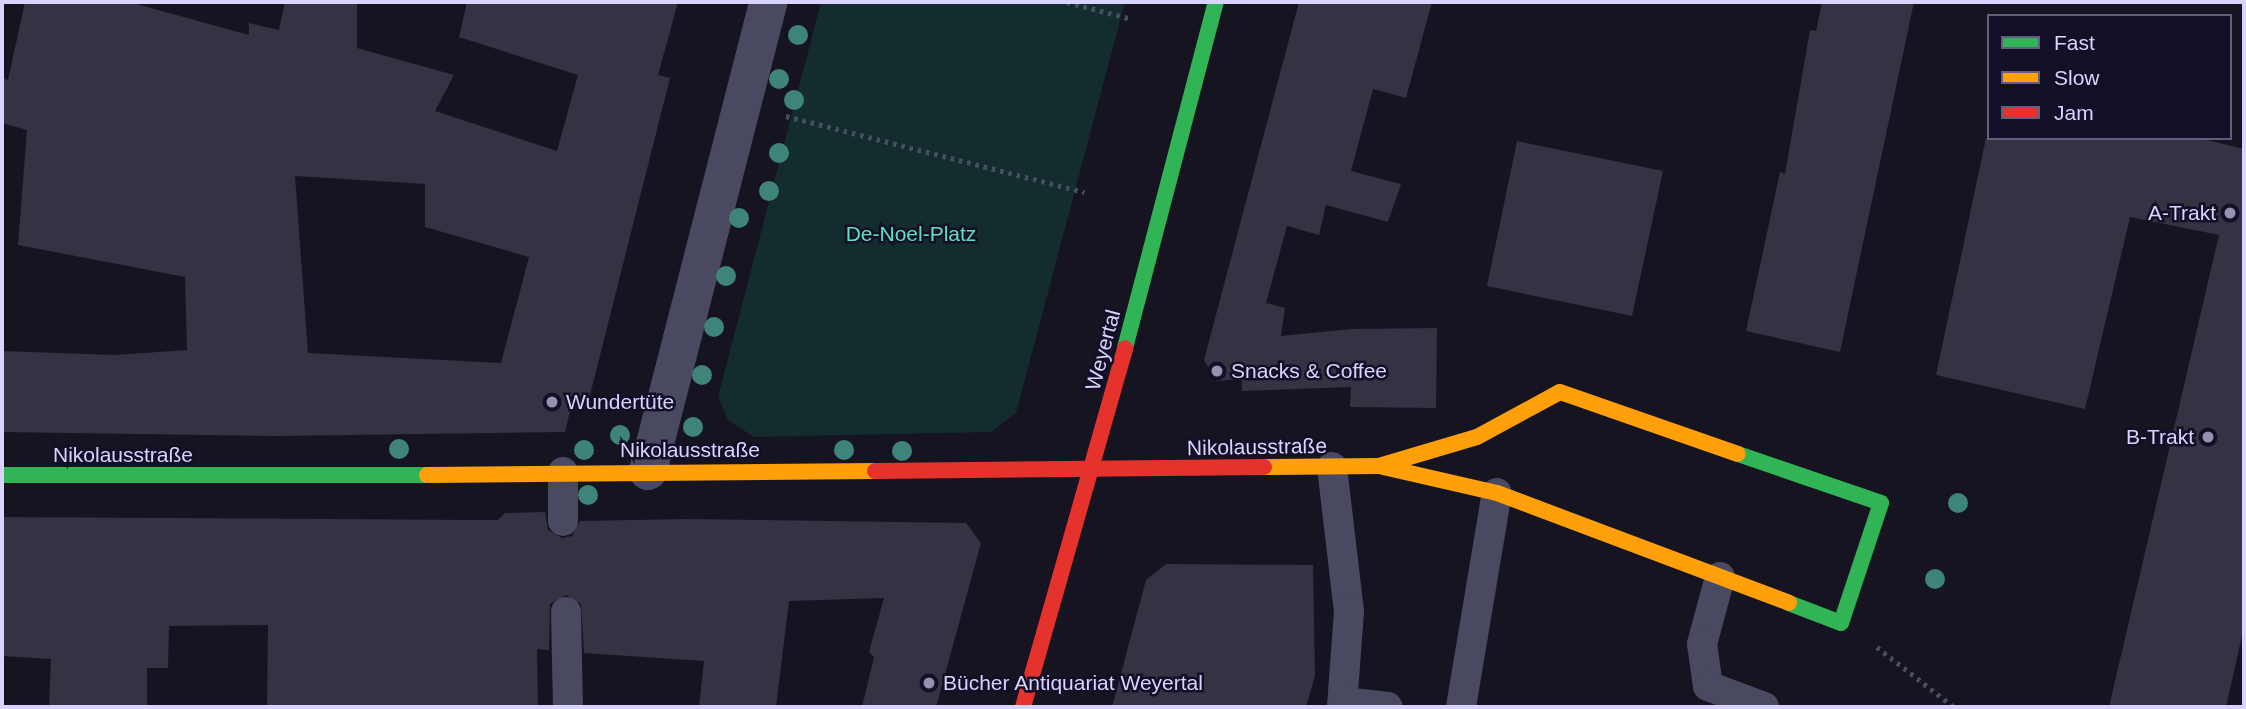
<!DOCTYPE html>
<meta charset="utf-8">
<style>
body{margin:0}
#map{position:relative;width:2246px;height:709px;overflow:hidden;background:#161421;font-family:Helvetica,sans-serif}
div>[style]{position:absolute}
.green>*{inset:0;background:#132c2d}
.building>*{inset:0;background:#343243}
.path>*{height:4.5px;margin-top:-2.25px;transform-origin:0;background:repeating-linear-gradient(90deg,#44505f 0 3.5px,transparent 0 8.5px)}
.lane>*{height:30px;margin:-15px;padding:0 15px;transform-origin:15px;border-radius:15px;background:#4a4962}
.street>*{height:38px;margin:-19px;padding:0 19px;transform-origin:19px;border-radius:19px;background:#4a4962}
.fast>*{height:16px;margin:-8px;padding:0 8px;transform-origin:8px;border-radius:8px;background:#30b455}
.slow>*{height:16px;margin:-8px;padding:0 8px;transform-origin:8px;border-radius:8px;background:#ff9f0a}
.jam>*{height:16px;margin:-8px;padding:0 8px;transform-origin:8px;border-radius:8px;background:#e5322d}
.trees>*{width:20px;height:20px;margin:-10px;border-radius:50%;background:#3e8478}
.dots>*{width:19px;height:19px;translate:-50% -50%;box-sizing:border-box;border:4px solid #130f26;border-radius:50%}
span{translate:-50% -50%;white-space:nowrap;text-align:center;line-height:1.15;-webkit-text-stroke:5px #130f26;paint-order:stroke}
.poi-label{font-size:21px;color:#d9d4ff}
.right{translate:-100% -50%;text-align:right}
.left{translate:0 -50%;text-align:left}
.park-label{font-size:21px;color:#5fe0c0}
.street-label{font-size:21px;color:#d9d4ff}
.frame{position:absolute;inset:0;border:4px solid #d9d4ff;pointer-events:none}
.legend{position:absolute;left:1987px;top:14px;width:245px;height:126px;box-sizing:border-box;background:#130f26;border:2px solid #625e7d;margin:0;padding:9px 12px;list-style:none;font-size:21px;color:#d9d4ff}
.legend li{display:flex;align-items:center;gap:14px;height:35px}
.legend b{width:35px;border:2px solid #625e7d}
</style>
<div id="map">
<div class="green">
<i style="clip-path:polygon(821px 2px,1125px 2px,1016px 413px,991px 432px,754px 437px,728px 420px,718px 397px)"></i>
</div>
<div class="building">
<i style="clip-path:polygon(evenodd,25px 2px,129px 2px,249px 35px,249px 23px,279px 30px,285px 2px,357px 2px,357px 48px,454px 75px,435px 111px,557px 151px,578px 75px,459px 37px,467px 2px,678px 2px,658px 75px,670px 78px,587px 407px,572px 403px,565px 432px,276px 436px,2px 432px,2px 351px,114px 355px,187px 350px,185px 277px,18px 245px,27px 130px,2px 123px,2px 78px,8px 80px,25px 2px,295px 176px,425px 184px,425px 227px,529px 257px,501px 363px,308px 353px,295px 176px)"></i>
<i style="clip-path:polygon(1299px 2px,1432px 2px,1406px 98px,1373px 89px,1351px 171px,1401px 184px,1388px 222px,1326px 205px,1319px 235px,1287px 226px,1266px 303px,1285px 308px,1281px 336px,1351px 329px,1437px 328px,1436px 408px,1350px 407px,1351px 387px,1242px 391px,1242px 379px,1216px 381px,1204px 360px)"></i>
<i style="clip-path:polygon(1822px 2px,1914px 2px,1840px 352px,1746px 331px,1780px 172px,1785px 174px,1810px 30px,1816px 31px)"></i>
<i style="clip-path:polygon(1986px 138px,2199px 138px,2244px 149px,2244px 627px,2226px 707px,2109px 707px,2219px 235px,2130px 217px,2085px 409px,1936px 375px)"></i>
<i style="clip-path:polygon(1517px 141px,1663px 171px,1632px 316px,1487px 286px)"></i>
<i style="clip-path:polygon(545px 512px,548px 530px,562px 538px,572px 536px,580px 521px,687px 519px,966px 523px,981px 543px,936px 707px,862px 707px,874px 657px,869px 652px,884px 598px,789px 601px,776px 707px,699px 707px,704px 661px,584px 653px,581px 604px,566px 595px,550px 604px,549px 650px,537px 649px,538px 707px,267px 707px,268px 625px,169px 626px,168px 668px,147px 668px,147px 707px,49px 707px,51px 659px,2px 656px,2px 517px,478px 520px,498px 520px,505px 513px)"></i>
<i style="clip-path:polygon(1166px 564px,1313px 565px,1315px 676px,1306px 707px,1112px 707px,1146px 580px)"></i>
</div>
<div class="path">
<i style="left:1067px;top:2px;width:67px;rotate:14.7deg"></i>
<i style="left:786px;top:116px;width:308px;rotate:14.3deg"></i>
<i style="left:1877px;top:647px;width:98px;rotate:37.9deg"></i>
</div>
<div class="lane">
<i style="left:1332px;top:467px;width:145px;rotate:83.3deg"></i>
<i style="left:1349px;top:611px;width:96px;rotate:94.2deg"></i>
<i style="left:563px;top:472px;width:49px;rotate:90deg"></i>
<i style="left:1720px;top:577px;width:69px;rotate:105deg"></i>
<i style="left:1702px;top:644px;width:42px;rotate:81.9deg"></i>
<i style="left:1708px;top:686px;width:60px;rotate:20.6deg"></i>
<i style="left:566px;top:612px;width:95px;rotate:88.8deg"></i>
<i style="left:1344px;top:702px;width:44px;rotate:6.5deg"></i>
<i style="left:1461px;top:707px;width:217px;rotate:-80.5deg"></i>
</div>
<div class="street">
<i style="left:648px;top:471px;width:484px;rotate:-75.6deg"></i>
</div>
<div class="fast">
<i style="left:1125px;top:348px;width:358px;rotate:-75.3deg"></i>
<i style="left:1738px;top:454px;width:151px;rotate:18.9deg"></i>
<i style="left:1881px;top:503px;width:126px;rotate:108.4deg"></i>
<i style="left:1841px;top:623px;width:56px;rotate:-159deg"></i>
<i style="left:2px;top:475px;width:425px"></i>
</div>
<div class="slow">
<i style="left:1379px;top:466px;width:102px;rotate:-16.5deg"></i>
<i style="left:1477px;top:437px;width:94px;rotate:-28.5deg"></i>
<i style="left:1560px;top:392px;width:188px;rotate:19.2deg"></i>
<i style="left:1264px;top:467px;width:115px;rotate:-0.5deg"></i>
<i style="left:1379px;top:466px;width:121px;rotate:12.9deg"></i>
<i style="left:1497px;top:493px;width:312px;rotate:20.6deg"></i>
<i style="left:427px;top:475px;width:448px;rotate:-0.5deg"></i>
</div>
<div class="jam">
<i style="left:875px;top:471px;width:389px;rotate:-0.6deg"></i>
<i style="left:1023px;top:707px;width:373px;rotate:-74.1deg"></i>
</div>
<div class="trees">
<i style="left:798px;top:35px"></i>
<i style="left:779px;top:79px"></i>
<i style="left:794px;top:100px"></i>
<i style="left:779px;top:153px"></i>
<i style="left:769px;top:191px"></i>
<i style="left:739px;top:218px"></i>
<i style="left:726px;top:276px"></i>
<i style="left:714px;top:327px"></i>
<i style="left:702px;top:375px"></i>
<i style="left:693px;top:427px"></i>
<i style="left:620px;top:435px"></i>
<i style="left:399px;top:449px"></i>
<i style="left:584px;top:450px"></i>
<i style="left:844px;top:450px"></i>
<i style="left:902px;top:451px"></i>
<i style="left:588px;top:495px"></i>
<i style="left:1958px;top:503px"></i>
<i style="left:1935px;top:579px"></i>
</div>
<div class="dots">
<i style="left:2230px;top:213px;background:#9591b1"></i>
<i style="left:1217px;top:371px;background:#9591b1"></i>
<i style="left:552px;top:402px;background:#9591b1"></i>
<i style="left:2208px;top:437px;background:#9591b1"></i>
<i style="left:929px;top:683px;background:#9591b1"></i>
</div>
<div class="poi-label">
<span class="right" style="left:2216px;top:213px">A-Trakt</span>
<span class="left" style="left:1231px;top:371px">Snacks &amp; Coffee</span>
<span class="left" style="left:566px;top:402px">Wundertüte</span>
<span class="right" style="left:2194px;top:437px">B-Trakt</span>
<span class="left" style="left:943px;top:683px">Bücher Antiquariat Weyertal</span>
</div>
<div class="park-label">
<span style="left:911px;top:234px">De-Noel-Platz</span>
</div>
<div class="street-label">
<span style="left:1103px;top:350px;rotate:-75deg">Weyertal</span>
<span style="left:1257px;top:447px;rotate:-1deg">Nikolausstraße</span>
<span style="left:690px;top:450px">Nikolausstraße</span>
<span style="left:123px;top:455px">Nikolausstraße</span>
</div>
<div class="frame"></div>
<ul class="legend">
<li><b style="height:9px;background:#30b455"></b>Fast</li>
<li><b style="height:9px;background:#ff9f0a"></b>Slow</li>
<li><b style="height:9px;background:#e5322d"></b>Jam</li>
</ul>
</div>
